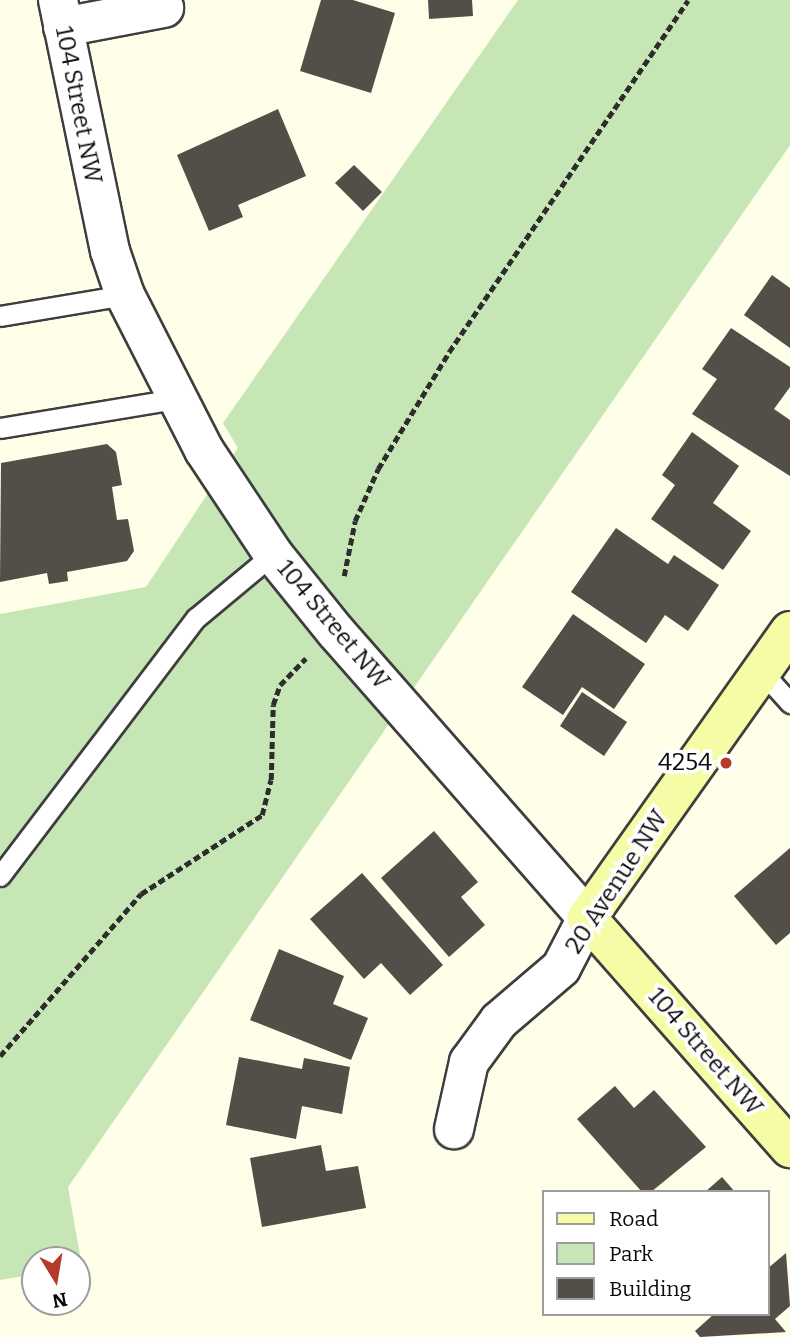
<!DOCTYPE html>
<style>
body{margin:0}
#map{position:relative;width:790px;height:1337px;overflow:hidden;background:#fefee9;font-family:Bitter,serif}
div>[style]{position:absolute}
.green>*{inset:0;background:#c6e6b5}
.building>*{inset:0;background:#534e47}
.path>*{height:4.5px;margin-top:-2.25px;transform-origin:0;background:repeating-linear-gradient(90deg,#2d2d2d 0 7px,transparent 0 10.5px)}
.roads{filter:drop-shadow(2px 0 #3e3e3e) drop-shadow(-2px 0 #3e3e3e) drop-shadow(0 2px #3e3e3e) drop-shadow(0 -2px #3e3e3e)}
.lane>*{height:19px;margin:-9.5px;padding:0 9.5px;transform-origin:9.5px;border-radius:9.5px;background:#fff}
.street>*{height:38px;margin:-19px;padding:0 19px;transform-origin:19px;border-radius:19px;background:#fff}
.secondary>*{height:38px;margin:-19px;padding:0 19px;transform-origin:19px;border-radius:19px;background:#f6fca6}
.dots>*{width:19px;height:19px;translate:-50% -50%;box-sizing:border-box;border:4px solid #fff;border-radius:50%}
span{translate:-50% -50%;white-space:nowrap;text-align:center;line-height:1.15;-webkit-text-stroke:7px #fff;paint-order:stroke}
.street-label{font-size:24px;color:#0b0b0b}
.poi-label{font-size:24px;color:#0b0b0b}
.right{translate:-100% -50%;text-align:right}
.legend{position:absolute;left:542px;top:1190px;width:228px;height:126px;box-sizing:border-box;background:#fff;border:2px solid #9d9d9d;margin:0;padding:9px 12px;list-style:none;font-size:21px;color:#0b0b0b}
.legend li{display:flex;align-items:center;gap:14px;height:35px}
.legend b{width:35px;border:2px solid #9d9d9d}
.north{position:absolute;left:21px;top:1246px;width:70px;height:70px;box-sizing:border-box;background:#fff;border:2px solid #9d9d9d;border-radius:50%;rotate:169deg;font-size:19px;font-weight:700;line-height:28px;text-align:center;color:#0b0b0b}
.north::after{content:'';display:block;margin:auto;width:24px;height:32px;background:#b43b29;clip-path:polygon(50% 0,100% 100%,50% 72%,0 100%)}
</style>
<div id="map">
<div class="green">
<i style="clip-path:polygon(518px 0,790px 0,790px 145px,68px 1187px,82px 1267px,77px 1260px,35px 1260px,35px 1274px,0 1280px,0 614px,146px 587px,238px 448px,223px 423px)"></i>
</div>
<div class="building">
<i style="clip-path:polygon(321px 0,353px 0,395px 13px,371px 93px,300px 71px)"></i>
<i style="clip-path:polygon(428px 0,472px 0,473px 16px,429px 19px)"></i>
<i style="clip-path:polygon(278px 109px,306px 176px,238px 205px,243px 217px,209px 231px,177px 155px)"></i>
<i style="clip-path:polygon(354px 165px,382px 192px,363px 211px,335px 183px)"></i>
<i style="clip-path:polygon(772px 275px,790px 288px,790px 348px,744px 315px)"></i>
<i style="clip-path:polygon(731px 328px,790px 367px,790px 387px,774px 409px,790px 420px,790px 476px,692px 414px,717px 379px,702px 369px)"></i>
<i style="clip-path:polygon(692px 432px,739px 466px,713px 503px,751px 531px,723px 570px,651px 519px,675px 485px,662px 475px)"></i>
<i style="clip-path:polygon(107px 444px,116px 452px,122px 485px,112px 487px,117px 520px,128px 519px,134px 551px,127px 561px,67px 572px,68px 581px,49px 584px,47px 573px,0 582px,1px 463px)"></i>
<i style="clip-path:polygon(616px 528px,668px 564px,674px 555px,719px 585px,688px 631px,665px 615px,646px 643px,571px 592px)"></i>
<i style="clip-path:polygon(573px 614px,645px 664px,614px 709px,582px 687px,563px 715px,522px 687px)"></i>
<i style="clip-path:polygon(582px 692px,627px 722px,604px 756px,560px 726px)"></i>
<i style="clip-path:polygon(434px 831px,478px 882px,461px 897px,485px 925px,449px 957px,381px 878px)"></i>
<i style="clip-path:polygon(790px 848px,790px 933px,776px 945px,734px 896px)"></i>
<i style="clip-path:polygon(362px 873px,443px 965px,410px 995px,381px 963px,364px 979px,310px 919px)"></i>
<i style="clip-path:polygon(279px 949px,344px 976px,333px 1004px,368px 1018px,351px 1060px,250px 1020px)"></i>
<i style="clip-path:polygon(239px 1057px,302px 1069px,304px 1058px,350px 1067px,342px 1114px,302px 1106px,296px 1139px,226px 1125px)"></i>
<i style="clip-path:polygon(615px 1086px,634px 1108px,654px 1090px,706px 1147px,651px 1192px,642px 1192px,577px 1119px)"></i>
<i style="clip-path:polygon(321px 1145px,326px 1171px,358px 1166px,366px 1208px,262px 1227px,250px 1158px)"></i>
<i style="clip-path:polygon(722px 1177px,735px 1192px,705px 1192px)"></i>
<i style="clip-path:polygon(786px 1253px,790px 1306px,775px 1319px,786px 1332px,700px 1337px,695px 1331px,714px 1314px,767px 1314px,767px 1269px)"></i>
</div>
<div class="path">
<i style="left:344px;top:576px;width:56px;rotate:-78.7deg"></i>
<i style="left:355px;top:521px;width:57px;rotate:-66.1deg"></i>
<i style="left:378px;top:469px;width:137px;rotate:-58.7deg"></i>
<i style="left:449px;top:352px;width:425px;rotate:-55.8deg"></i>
<i style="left:0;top:1056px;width:215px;rotate:-49deg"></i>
<i style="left:141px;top:894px;width:145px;rotate:-33.1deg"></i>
<i style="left:262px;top:815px;width:36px;rotate:-76deg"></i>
<i style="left:271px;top:780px;width:75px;rotate:-88.5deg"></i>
<i style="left:273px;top:705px;width:21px;rotate:-71deg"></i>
<i style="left:280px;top:685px;width:37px;rotate:-46deg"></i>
</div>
<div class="roads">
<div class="lane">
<i style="left:0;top:316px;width:127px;rotate:-9.5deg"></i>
<i style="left:0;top:428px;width:178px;rotate:-9.4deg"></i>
<i style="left:762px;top:672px;width:42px;rotate:47.9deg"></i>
<i style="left:0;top:876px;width:324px;rotate:-52.8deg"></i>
<i style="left:196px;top:618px;width:100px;rotate:-39.7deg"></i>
</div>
<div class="street">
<i style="left:58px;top:0;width:256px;rotate:78.3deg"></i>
<i style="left:110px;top:251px;width:46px;rotate:71.2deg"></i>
<i style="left:125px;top:295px;width:174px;rotate:63deg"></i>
<i style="left:204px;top:450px;width:125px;rotate:56.4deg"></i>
<i style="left:273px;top:554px;width:100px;rotate:51.1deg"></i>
<i style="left:336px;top:632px;width:381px;rotate:48.7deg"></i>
<i style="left:587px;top:918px;width:56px;rotate:117.5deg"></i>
<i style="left:561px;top:968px;width:82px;rotate:139.5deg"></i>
<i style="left:499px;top:1021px;width:51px;rotate:126.2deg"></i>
<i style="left:469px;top:1062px;width:69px;rotate:102.6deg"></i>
<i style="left:63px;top:27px;width:103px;rotate:-10.7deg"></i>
</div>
<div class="secondary">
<i style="left:790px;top:631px;width:352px;rotate:125.3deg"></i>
<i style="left:587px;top:918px;width:307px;rotate:48.6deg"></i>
</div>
</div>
<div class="dots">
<i style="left:726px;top:763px;background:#b43b29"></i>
</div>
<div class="street-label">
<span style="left:78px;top:105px;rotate:79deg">104 Street NW</span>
<span style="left:333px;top:625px;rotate:50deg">104 Street NW</span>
<span style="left:617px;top:882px;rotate:-57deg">20 Avenue NW</span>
<span style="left:705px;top:1052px;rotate:49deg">104 Street NW</span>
</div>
<div class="poi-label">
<span class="right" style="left:712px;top:763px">4254</span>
</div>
<ul class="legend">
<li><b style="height:9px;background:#f6fca6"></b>Road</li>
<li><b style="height:19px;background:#c6e6b5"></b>Park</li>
<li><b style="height:19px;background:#534e47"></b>Building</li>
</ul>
<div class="north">N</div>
</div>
